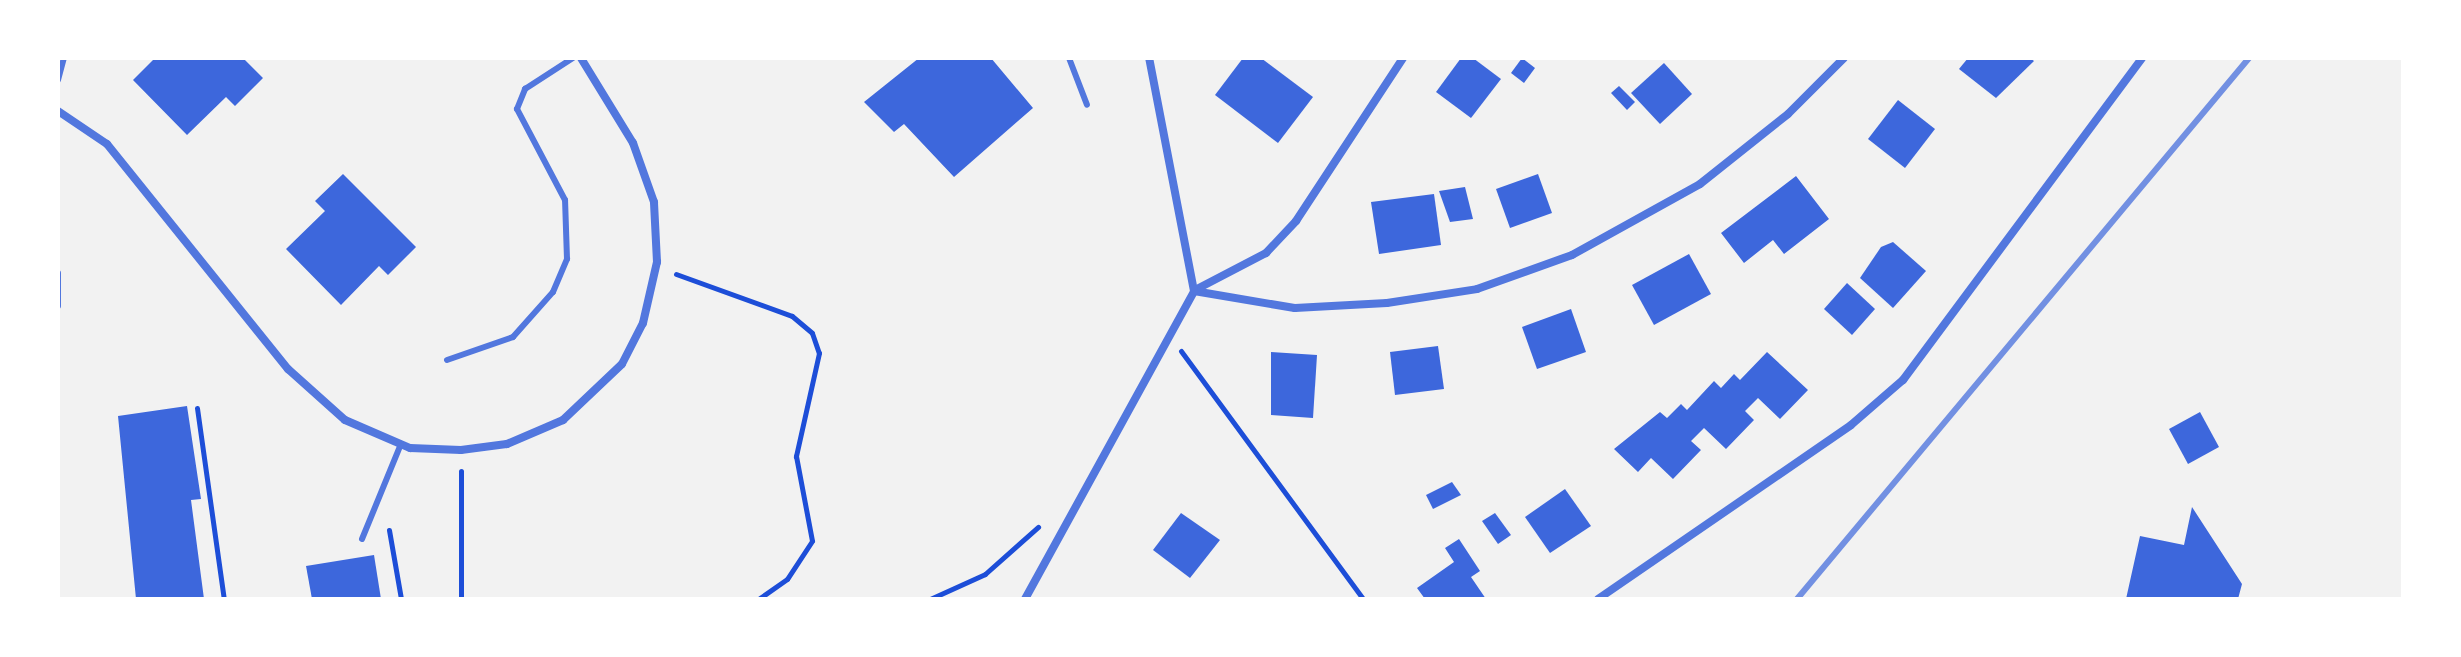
<!DOCTYPE html>
<style>
body{margin:0}
#map{position:relative;width:2461px;height:657px;overflow:hidden;background:#f2f2f2;font-family:"Fira Sans Condensed",sans-serif}
div>[style]{position:absolute}
.building>*{inset:0;background:#3d67dc}
.path>*{height:5px;margin:-2.5px;padding:0 2.5px;transform-origin:2.5px;border-radius:2.5px;background:#1d4ed8}
.service>*{height:6px;margin:-3px;padding:0 3px;transform-origin:3px;border-radius:3px;background:#5277de}
.minor>*{height:8px;margin:-4px;padding:0 4px;transform-origin:4px;border-radius:4px;background:#5277de}
.rail>*{height:6px;margin:-3px;padding:0 3px;transform-origin:3px;border-radius:3px;background:#7290e2}
span{translate:-50% -50%;white-space:nowrap;text-align:center;line-height:1.15;-webkit-text-stroke:6px #fff;paint-order:stroke}
.frame{position:absolute;inset:0;border:60px solid #fff;pointer-events:none}
</style>
<div id="map">
<div class="building">
<i style="clip-path:polygon(155px 58px,243px 58px,263px 78px,235px 106px,226px 97px,187px 135px,133px 80px)"></i>
<i style="clip-path:polygon(919px 58px,991px 58px,1033px 108px,954px 177px,904px 124px,894px 132px,864px 102px)"></i>
<i style="clip-path:polygon(1243px 58px,1261px 58px,1313px 97px,1278px 143px,1215px 95px)"></i>
<i style="clip-path:polygon(1461px 58px,1473px 58px,1501px 79px,1471px 118px,1436px 92px)"></i>
<i style="clip-path:polygon(1522px 58px,1535px 68px,1524px 83px,1511px 73px)"></i>
<i style="clip-path:polygon(1968px 58px,2030px 58px,2034px 61px,1996px 98px,1959px 69px)"></i>
<i style="clip-path:polygon(1664px 63px,1692px 94px,1660px 124px,1631px 93px)"></i>
<i style="clip-path:polygon(1619px 86px,1635px 102px,1627px 110px,1611px 93px)"></i>
<i style="clip-path:polygon(1898px 100px,1935px 129px,1905px 168px,1868px 139px)"></i>
<i style="clip-path:polygon(343px 174px,416px 247px,388px 275px,379px 266px,341px 305px,286px 249px,325px 211px,315px 201px)"></i>
<i style="clip-path:polygon(1538px 174px,1552px 213px,1510px 228px,1496px 189px)"></i>
<i style="clip-path:polygon(1796px 176px,1829px 219px,1784px 254px,1773px 240px,1744px 263px,1721px 233px)"></i>
<i style="clip-path:polygon(1465px 187px,1473px 219px,1450px 222px,1439px 191px)"></i>
<i style="clip-path:polygon(1434px 194px,1441px 245px,1379px 254px,1371px 202px)"></i>
<i style="clip-path:polygon(1893px 242px,1926px 271px,1893px 308px,1860px 278px,1881px 247px)"></i>
<i style="clip-path:polygon(1689px 254px,1711px 294px,1654px 325px,1632px 285px)"></i>
<i style="clip-path:polygon(1847px 283px,1875px 309px,1852px 335px,1824px 309px)"></i>
<i style="clip-path:polygon(1571px 309px,1586px 352px,1537px 369px,1522px 327px)"></i>
<i style="clip-path:polygon(1438px 346px,1444px 389px,1395px 395px,1390px 352px)"></i>
<i style="clip-path:polygon(1271px 352px,1317px 355px,1313px 418px,1271px 415px)"></i>
<i style="clip-path:polygon(1767px 352px,1808px 390px,1780px 419px,1758px 398px,1745px 411px,1754px 420px,1726px 449px,1704px 428px,1691px 441px,1701px 450px,1673px 479px,1651px 458px,1638px 472px,1614px 449px,1660px 412px,1667px 418px,1681px 404px,1687px 410px,1714px 381px,1721px 388px,1734px 374px,1740px 380px)"></i>
<i style="clip-path:polygon(187px 406px,201px 499px,191px 500px,204px 599px,136px 599px,118px 416px)"></i>
<i style="clip-path:polygon(2200px 412px,2219px 447px,2188px 464px,2169px 429px)"></i>
<i style="clip-path:polygon(1452px 482px,1461px 495px,1433px 509px,1426px 495px)"></i>
<i style="clip-path:polygon(1565px 489px,1591px 526px,1550px 553px,1525px 517px)"></i>
<i style="clip-path:polygon(2192px 507px,2242px 584px,2238px 599px,2126px 599px,2140px 536px,2184px 545px)"></i>
<i style="clip-path:polygon(1181px 513px,1220px 540px,1190px 578px,1153px 550px)"></i>
<i style="clip-path:polygon(1495px 513px,1511px 535px,1498px 544px,1482px 521px)"></i>
<i style="clip-path:polygon(1459px 539px,1480px 571px,1471px 577px,1486px 599px,1425px 599px,1417px 588px,1454px 562px,1445px 548px)"></i>
<i style="clip-path:polygon(374px 555px,381px 599px,312px 599px,306px 566px)"></i>
</div>
<div class="path">
<i style="left:676px;top:274px;width:123px;rotate:19.9deg"></i>
<i style="left:792px;top:316px;width:26px;rotate:40deg"></i>
<i style="left:812px;top:333px;width:21px;rotate:71deg"></i>
<i style="left:819px;top:353px;width:106px;rotate:102.6deg"></i>
<i style="left:796px;top:456px;width:86px;rotate:79.3deg"></i>
<i style="left:812px;top:541px;width:45px;rotate:123.3deg"></i>
<i style="left:787px;top:579px;width:35px;rotate:145deg"></i>
<i style="left:1181px;top:351px;width:308px;rotate:53.7deg"></i>
<i style="left:197px;top:408px;width:193px;rotate:82deg"></i>
<i style="left:461px;top:471px;width:128px;rotate:90deg"></i>
<i style="left:389px;top:530px;width:70px;rotate:80.1deg"></i>
<i style="left:930px;top:599px;width:60px;rotate:-24.4deg"></i>
<i style="left:985px;top:574px;width:71px;rotate:-41.6deg"></i>
</div>
<div class="service">
<i style="left:1069px;top:58px;width:50px;rotate:69deg"></i>
<i style="left:58px;top:80px;width:23px;rotate:-75deg"></i>
<i style="left:58px;top:273px;width:33px;rotate:90deg"></i>
<i style="left:447px;top:360px;width:70px;rotate:-19.2deg"></i>
<i style="left:513px;top:337px;width:60px;rotate:-48.4deg"></i>
<i style="left:553px;top:292px;width:36px;rotate:-67deg"></i>
<i style="left:567px;top:259px;width:59px;rotate:-91.9deg"></i>
<i style="left:565px;top:200px;width:103px;rotate:-117.8deg"></i>
<i style="left:517px;top:109px;width:22px;rotate:-68deg"></i>
<i style="left:525px;top:89px;width:57px;rotate:-32.9deg"></i>
<i style="left:362px;top:539px;width:103px;rotate:-67.7deg"></i>
</div>
<div class="minor">
<i style="left:58px;top:111px;width:59px;rotate:34deg"></i>
<i style="left:107px;top:144px;width:289px;rotate:51.2deg"></i>
<i style="left:288px;top:369px;width:76px;rotate:41.8deg"></i>
<i style="left:345px;top:420px;width:71px;rotate:23.3deg"></i>
<i style="left:410px;top:448px;width:51px;rotate:2.2deg"></i>
<i style="left:461px;top:450px;width:46px;rotate:-7.4deg"></i>
<i style="left:507px;top:444px;width:61px;rotate:-23.2deg"></i>
<i style="left:563px;top:420px;width:81px;rotate:-43.5deg"></i>
<i style="left:622px;top:364px;width:46px;rotate:-62.9deg"></i>
<i style="left:643px;top:323px;width:63px;rotate:-77.1deg"></i>
<i style="left:657px;top:262px;width:60px;rotate:-92.9deg"></i>
<i style="left:654px;top:202px;width:63px;rotate:-109.6deg"></i>
<i style="left:633px;top:143px;width:100px;rotate:-121.5deg"></i>
<i style="left:1195px;top:290px;width:80px;rotate:-27.5deg"></i>
<i style="left:1266px;top:253px;width:44px;rotate:-46.8deg"></i>
<i style="left:1296px;top:221px;width:195px;rotate:-56.7deg"></i>
<i style="left:1194px;top:291px;width:102px;rotate:9.6deg"></i>
<i style="left:1295px;top:308px;width:92px;rotate:-3.1deg"></i>
<i style="left:1387px;top:303px;width:91px;rotate:-8.8deg"></i>
<i style="left:1477px;top:289px;width:101px;rotate:-19.7deg"></i>
<i style="left:1572px;top:255px;width:146px;rotate:-29deg"></i>
<i style="left:1700px;top:184px;width:112px;rotate:-38.5deg"></i>
<i style="left:1788px;top:114px;width:79px;rotate:-45deg"></i>
<i style="left:1025px;top:599px;width:351px;rotate:-61.2deg"></i>
<i style="left:1194px;top:291px;width:237px;rotate:-100.9deg"></i>
<i style="left:1598px;top:599px;width:307px;rotate:-34.5deg"></i>
<i style="left:1851px;top:425px;width:69px;rotate:-40.9deg"></i>
<i style="left:1903px;top:380px;width:401px;rotate:-53.4deg"></i>
</div>
<div class="rail">
<i style="left:1797px;top:599px;width:705px;rotate:-50.12deg"></i>
</div>
<div class="frame"></div>
</div>
